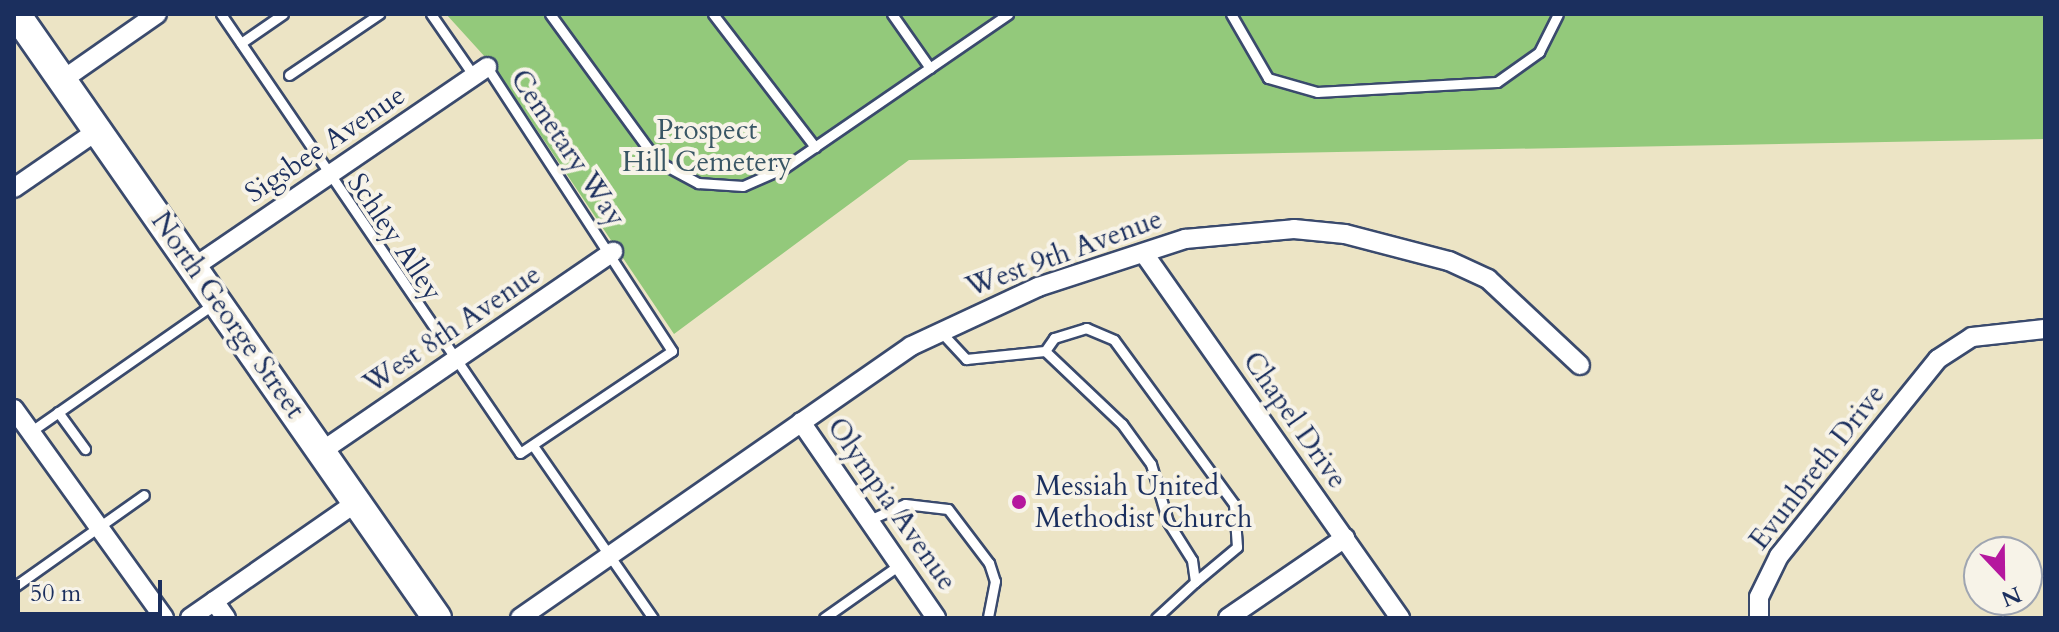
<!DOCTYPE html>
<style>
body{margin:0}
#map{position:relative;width:2059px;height:632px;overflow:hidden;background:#ece4c5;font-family:Cardo,serif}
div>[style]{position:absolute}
.green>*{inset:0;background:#93c97b}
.roads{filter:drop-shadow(2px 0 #3a4a6d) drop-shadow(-2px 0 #3a4a6d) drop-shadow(0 2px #3a4a6d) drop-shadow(0 -2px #3a4a6d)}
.service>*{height:9px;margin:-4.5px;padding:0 4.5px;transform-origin:4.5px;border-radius:4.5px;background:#fff}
.minor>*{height:18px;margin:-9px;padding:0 9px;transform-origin:9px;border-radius:9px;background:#fff}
.primary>*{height:28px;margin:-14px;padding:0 14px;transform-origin:14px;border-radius:14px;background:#fff}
.dots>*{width:22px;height:22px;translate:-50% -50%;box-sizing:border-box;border:4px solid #f7f3e8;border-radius:50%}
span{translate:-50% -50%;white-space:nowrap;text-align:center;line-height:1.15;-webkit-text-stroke:8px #f7f3e8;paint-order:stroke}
.park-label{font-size:28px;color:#395665}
.street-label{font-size:28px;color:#1b2f5e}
.poi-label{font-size:28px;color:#1b2f5e}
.left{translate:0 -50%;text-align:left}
.frame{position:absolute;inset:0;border:16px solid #1b2f5e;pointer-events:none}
.north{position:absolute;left:1963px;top:536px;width:80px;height:80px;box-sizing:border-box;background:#f7f3e8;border:2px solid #9fa5b1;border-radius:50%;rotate:158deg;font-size:22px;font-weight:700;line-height:32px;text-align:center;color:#1b2f5e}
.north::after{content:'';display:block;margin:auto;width:28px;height:36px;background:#b5179e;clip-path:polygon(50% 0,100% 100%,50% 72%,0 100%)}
.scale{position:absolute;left:16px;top:580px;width:146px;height:36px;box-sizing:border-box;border:4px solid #1b2f5e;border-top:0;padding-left:10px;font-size:24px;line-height:28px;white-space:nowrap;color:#1b2f5e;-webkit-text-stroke:6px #f7f3e8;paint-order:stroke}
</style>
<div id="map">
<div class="green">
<i style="clip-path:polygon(446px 14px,2045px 14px,2045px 139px,909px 160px,674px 334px,496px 69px)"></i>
</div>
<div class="roads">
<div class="service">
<i style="left:221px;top:14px;width:531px;rotate:55.74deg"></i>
<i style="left:520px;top:453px;width:183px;rotate:-33.9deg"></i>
<i style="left:672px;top:351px;width:339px;rotate:-123.1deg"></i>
<i style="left:431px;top:14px;width:75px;rotate:55.3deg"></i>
<i style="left:550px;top:14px;width:182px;rotate:53.9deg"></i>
<i style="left:657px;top:161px;width:47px;rotate:28.2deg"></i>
<i style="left:698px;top:183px;width:45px;rotate:3.8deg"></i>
<i style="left:743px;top:186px;width:45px;rotate:-23.7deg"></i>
<i style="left:784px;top:168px;width:272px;rotate:-34.5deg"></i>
<i style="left:713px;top:14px;width:168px;rotate:52.5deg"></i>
<i style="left:892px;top:14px;width:66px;rotate:54.9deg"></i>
<i style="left:1231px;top:14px;width:74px;rotate:60deg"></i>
<i style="left:1268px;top:78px;width:51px;rotate:15.9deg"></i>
<i style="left:1317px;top:92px;width:180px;rotate:-3.2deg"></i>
<i style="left:1497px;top:82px;width:52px;rotate:-35.5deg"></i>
<i style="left:1539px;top:52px;width:42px;rotate:-63.4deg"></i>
<i style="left:241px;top:43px;width:51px;rotate:-34.6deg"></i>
<i style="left:289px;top:75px;width:109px;rotate:-34.1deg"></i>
<i style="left:939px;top:330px;width:40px;rotate:47deg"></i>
<i style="left:966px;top:359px;width:79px;rotate:-5.8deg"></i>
<i style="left:1045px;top:351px;width:106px;rotate:43.5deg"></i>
<i style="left:1122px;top:424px;width:49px;rotate:54.1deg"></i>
<i style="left:1151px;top:464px;width:60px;rotate:73.7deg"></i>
<i style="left:1168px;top:522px;width:45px;rotate:57.7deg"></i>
<i style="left:1192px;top:560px;width:22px;rotate:82deg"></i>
<i style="left:1195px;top:582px;width:53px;rotate:137.3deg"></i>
<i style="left:1045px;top:351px;width:16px;rotate:-55deg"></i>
<i style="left:1054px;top:338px;width:34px;rotate:-17deg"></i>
<i style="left:1086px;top:328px;width:30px;rotate:23deg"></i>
<i style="left:1114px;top:340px;width:203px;rotate:53.8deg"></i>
<i style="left:1234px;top:504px;width:43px;rotate:86deg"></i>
<i style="left:1237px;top:547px;width:55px;rotate:140.2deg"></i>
<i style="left:58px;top:412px;width:46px;rotate:53.9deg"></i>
<i style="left:30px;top:432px;width:226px;rotate:-34.9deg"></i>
<i style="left:534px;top:447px;width:208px;rotate:55.2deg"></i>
<i style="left:869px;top:520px;width:39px;rotate:-24deg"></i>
<i style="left:905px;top:504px;width:43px;rotate:6.6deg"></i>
<i style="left:948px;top:509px;width:68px;rotate:52.8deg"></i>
<i style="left:989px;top:563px;width:19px;rotate:72deg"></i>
<i style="left:995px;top:581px;width:38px;rotate:101deg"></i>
<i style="left:14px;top:587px;width:159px;rotate:-35.3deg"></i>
<i style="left:824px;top:618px;width:92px;rotate:-35.2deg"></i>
</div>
<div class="minor">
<i style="left:61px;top:81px;width:117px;rotate:-34.9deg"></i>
<i style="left:14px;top:188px;width:101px;rotate:-34.5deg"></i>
<i style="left:1145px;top:255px;width:444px;rotate:54.9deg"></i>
<i style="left:194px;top:267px;width:355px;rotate:-34.3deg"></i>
<i style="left:14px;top:409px;width:257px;rotate:54.3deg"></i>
<i style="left:801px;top:422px;width:238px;rotate:55.4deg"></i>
<i style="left:322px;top:451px;width:353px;rotate:-34.4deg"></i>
<i style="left:214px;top:601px;width:21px;rotate:55deg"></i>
<i style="left:190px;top:618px;width:203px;rotate:-34.8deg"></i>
<i style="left:520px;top:618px;width:476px;rotate:-34.8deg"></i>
<i style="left:911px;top:346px;width:140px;rotate:-24.9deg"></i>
<i style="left:1038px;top:287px;width:155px;rotate:-18.1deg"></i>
<i style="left:1185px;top:239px;width:109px;rotate:-5.2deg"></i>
<i style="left:1294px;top:229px;width:51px;rotate:5.6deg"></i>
<i style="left:1345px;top:234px;width:107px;rotate:14.6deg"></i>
<i style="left:1449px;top:261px;width:43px;rotate:24.8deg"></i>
<i style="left:1488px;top:279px;width:126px;rotate:43.1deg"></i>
<i style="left:1228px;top:618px;width:142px;rotate:-34.4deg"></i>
<i style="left:1759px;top:618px;width:21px;rotate:-90deg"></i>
<i style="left:1759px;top:597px;width:46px;rotate:-64deg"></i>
<i style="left:1779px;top:556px;width:253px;rotate:-51.1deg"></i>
<i style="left:1938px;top:359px;width:40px;rotate:-32.9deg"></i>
<i style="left:1972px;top:337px;width:73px;rotate:-6.3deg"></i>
</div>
<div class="primary">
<i style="left:16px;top:14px;width:736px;rotate:55.12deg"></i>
</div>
</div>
<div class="dots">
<i style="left:1019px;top:502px;background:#b5179e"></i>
</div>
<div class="park-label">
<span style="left:707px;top:146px">Prospect<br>Hill Cemetery</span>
</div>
<div class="street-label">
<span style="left:325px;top:144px;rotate:-34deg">Sigsbee Avenue</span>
<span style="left:568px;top:148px;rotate:56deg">Cemetary Way</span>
<span style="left:395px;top:237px;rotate:56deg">Schley Alley</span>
<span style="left:1064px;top:253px;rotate:-20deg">West 9th Avenue</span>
<span style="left:228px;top:315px;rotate:55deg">North George Street</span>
<span style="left:452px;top:329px;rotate:-34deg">West 8th Avenue</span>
<span style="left:1295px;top:420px;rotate:55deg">Chapel Drive</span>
<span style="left:1817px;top:467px;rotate:-52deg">Evunbreth Drive</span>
<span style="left:892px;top:504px;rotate:55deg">Olympia Avenue</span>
</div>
<div class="poi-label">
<span class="left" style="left:1035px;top:502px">Messiah United<br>Methodist Church</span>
</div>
<div class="frame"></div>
<div class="north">N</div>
<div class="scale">50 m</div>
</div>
